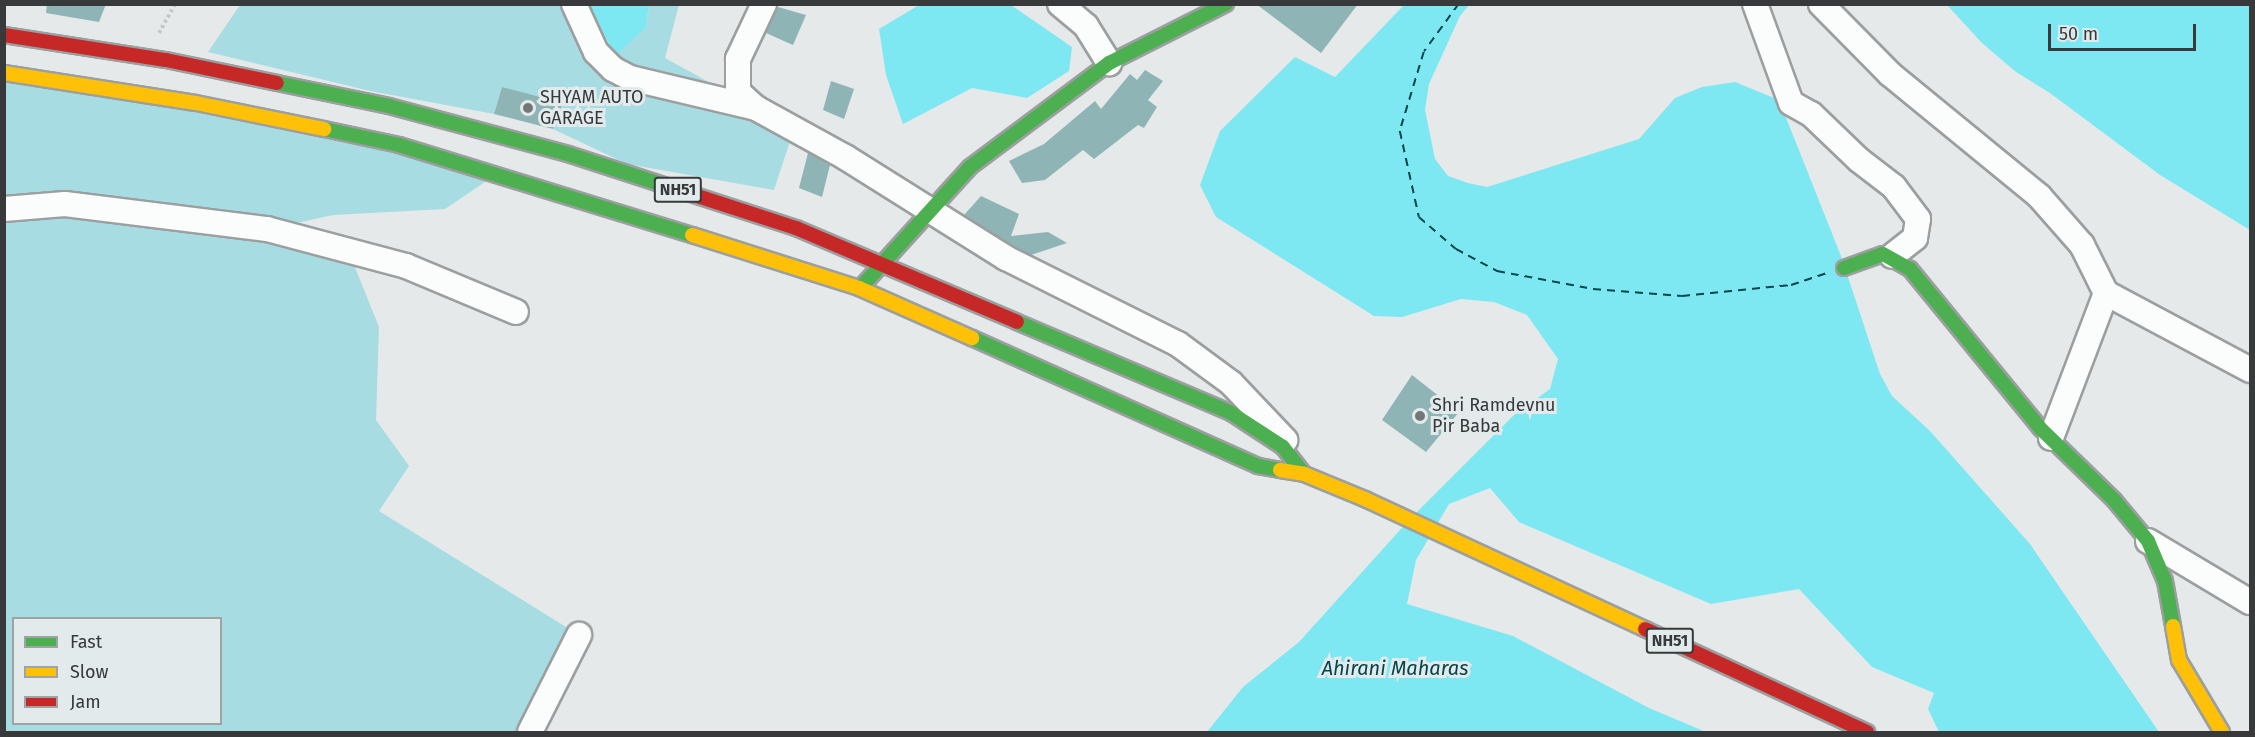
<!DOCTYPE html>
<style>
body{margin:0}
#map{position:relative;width:2255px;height:737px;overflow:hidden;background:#e5e9e9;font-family:"Fira Sans",sans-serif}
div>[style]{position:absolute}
.green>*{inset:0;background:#a7dde2}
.water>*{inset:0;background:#7ee8f2}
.ferry>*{height:1.5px;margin-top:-0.75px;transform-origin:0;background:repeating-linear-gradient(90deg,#00464c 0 8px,transparent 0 14px)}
.building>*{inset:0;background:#8fb4b6}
.path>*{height:4px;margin-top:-2px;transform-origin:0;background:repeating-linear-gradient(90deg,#c5c7c7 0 3px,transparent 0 6px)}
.roads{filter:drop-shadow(2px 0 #9c9f9f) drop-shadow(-2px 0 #9c9f9f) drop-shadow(0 2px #9c9f9f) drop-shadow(0 -2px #9c9f9f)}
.street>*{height:24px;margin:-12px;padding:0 12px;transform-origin:12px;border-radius:12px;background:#fbfcfc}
.fast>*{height:14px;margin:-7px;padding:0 7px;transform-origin:7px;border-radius:7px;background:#4caf50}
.slow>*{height:14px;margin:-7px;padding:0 7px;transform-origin:7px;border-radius:7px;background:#ffc107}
.jam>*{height:14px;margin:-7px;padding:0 7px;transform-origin:7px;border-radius:7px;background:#c62828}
.dots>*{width:16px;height:16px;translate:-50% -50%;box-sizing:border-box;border:3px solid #e3eaeb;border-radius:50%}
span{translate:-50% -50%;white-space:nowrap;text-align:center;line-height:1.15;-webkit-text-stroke:6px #e3eaeb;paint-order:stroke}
.shield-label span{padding:2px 4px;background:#e3eaeb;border:2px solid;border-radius:4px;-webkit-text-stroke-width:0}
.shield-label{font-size:16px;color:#37393a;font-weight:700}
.poi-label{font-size:18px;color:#37393a}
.left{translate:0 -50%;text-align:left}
.water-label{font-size:20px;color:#00464c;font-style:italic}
.frame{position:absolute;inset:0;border:6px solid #37393a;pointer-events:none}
.legend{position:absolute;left:12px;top:617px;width:210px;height:108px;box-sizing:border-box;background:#e3eaeb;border:2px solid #9ea3a4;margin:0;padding:8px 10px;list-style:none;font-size:18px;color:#37393a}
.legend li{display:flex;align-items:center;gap:12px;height:30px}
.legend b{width:30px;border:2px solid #9ea3a4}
.scale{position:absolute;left:2048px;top:24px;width:148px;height:27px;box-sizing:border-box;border:3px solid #37393a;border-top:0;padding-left:8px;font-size:18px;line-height:21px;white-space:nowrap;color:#37393a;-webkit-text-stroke:4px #e3eaeb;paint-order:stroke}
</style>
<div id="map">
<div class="green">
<i style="clip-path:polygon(589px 4px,602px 25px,609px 48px,646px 27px,649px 5px,679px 5px,665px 58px,756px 108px,792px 135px,774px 190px,627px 164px,553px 129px,563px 104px,502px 87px,494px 114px,370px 91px,208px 52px,240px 5px)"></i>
<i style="clip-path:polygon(evenodd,4px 73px,497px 174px,445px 209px,333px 215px,269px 229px,348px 250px,379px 327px,376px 420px,409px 466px,379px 511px,579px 635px,530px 732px,5px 732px,4px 73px,14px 618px,220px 618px,220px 724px,14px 724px,14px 618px)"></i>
</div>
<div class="water">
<i style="clip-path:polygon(589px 5px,649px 5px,646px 27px,615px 56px)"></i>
<i style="clip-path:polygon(919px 5px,1011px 5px,1072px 47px,1069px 71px,1027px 98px,972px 88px,903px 124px,886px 75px,879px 29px)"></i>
<i style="clip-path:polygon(1404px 5px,1469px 5px,1460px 16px,1429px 84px,1425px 110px,1435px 159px,1448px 176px,1468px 183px,1487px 187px,1639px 139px,1675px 98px,1702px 87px,1735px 82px,1779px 100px,1841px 256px,1880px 374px,1892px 396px,1930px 431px,2030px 544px,2159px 732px,1939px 732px,1928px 709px,1934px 693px,1872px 667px,1799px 589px,1711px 604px,1519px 522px,1490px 488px,1449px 504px,1416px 560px,1407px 604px,1513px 636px,1649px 708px,1706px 732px,1207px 732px,1243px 687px,1299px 642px,1409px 520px,1514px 415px,1550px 389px,1558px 359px,1527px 315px,1494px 302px,1461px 299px,1402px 317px,1374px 316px,1216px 217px,1200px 185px,1220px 131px,1295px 57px,1335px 77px)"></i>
<i style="clip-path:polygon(1947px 5px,2250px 5px,2250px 230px,2160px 175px,2050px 93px,2016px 72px,1982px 43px)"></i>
</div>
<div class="ferry">
<i style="left:1459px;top:4px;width:59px;rotate:126.1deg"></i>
<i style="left:1424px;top:52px;width:83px;rotate:106.9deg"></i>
<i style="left:1400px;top:131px;width:88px;rotate:77.5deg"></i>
<i style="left:1419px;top:217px;width:49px;rotate:40.9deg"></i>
<i style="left:1456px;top:249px;width:47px;rotate:28.2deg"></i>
<i style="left:1497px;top:271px;width:98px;rotate:10.6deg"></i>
<i style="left:1593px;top:289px;width:89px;rotate:4.5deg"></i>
<i style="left:1682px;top:296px;width:110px;rotate:-5.8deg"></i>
<i style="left:1791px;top:285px;width:41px;rotate:-18.4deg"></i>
</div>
<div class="building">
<i style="clip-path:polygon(47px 4px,106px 4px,99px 22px,46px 13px)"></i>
<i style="clip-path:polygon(1256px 4px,1358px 4px,1321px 53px)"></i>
<i style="clip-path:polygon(778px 7px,806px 15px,793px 45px,766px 33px)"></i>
<i style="clip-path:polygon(1145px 70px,1163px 81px,1148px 100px,1157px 107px,1144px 128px,1138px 125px,1094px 159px,1083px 150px,1045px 180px,1022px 183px,1009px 161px,1044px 144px,1095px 101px,1101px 109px,1130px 74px,1137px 80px)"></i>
<i style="clip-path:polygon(831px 81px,854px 89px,844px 119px,823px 110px)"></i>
<i style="clip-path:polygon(502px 87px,563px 103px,553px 129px,494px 114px)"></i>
<i style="clip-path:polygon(808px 153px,830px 165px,822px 197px,799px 188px)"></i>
<i style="clip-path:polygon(981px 196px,1019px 214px,1011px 236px,1048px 232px,1067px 243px,1031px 255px,1013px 246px,964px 215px)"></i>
<i style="clip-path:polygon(1412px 375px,1459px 412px,1426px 452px,1382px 420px)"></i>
</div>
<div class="path">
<i style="left:159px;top:33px;width:33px;rotate:-61deg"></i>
</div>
<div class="roads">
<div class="street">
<i style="left:574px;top:4px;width:53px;rotate:65.4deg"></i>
<i style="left:596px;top:52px;width:24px;rotate:45deg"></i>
<i style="left:613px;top:69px;width:19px;rotate:28deg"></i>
<i style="left:630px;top:78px;width:130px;rotate:13.4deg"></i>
<i style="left:764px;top:4px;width:61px;rotate:115.3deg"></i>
<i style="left:738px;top:59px;width:33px;rotate:90deg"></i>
<i style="left:738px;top:92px;width:24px;rotate:42deg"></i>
<i style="left:756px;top:108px;width:102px;rotate:28.8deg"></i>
<i style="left:845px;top:157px;width:190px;rotate:32.1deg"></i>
<i style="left:1006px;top:258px;width:192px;rotate:26.6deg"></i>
<i style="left:1178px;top:344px;width:66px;rotate:36.3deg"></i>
<i style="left:1231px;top:383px;width:79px;rotate:46.5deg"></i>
<i style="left:1060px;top:4px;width:34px;rotate:40deg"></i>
<i style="left:1086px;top:26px;width:44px;rotate:58.1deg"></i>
<i style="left:1755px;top:4px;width:105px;rotate:70deg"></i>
<i style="left:1791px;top:103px;width:23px;rotate:29deg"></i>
<i style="left:1811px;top:114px;width:66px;rotate:43.8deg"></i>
<i style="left:1859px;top:160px;width:44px;rotate:37.6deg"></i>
<i style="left:1894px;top:187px;width:40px;rotate:53deg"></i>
<i style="left:1918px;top:219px;width:19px;rotate:99deg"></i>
<i style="left:1915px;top:238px;width:29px;rotate:142deg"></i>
<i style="left:1821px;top:4px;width:98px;rotate:45.4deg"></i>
<i style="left:1890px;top:74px;width:193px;rotate:39.3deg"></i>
<i style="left:2039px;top:196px;width:65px;rotate:48.7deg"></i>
<i style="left:2082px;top:245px;width:54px;rotate:63.4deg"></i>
<i style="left:2106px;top:293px;width:155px;rotate:110.8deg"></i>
<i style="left:4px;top:209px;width:61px;rotate:-4.7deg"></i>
<i style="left:65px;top:204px;width:204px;rotate:7.1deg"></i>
<i style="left:267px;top:229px;width:144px;rotate:14.9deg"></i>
<i style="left:406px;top:266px;width:119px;rotate:22.7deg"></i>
<i style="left:2106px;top:293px;width:163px;rotate:28.1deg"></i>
<i style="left:2148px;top:541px;width:119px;rotate:30.9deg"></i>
<i style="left:530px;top:732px;width:109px;rotate:-63.2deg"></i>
</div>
<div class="fast">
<i style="left:277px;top:83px;width:114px;rotate:11.6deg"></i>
<i style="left:389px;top:106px;width:185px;rotate:15deg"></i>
<i style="left:568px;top:154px;width:123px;rotate:18deg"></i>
<i style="left:324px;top:129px;width:77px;rotate:12deg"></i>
<i style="left:399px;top:145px;width:307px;rotate:17.1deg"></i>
<i style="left:1844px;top:268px;width:41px;rotate:-19.7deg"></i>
<i style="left:1883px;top:254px;width:31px;rotate:29deg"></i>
<i style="left:1910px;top:269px;width:205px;rotate:50.7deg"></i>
<i style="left:2040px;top:428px;width:103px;rotate:44.2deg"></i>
<i style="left:2114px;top:500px;width:53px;rotate:50.3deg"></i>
<i style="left:2148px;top:541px;width:43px;rotate:67deg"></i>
<i style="left:2165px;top:581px;width:46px;rotate:79.9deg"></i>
<i style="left:863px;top:285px;width:159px;rotate:-47.8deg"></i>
<i style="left:970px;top:167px;width:174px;rotate:-36.8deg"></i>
<i style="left:1109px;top:63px;width:131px;rotate:-26.8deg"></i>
<i style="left:1017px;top:322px;width:233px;rotate:23deg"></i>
<i style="left:1231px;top:413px;width:62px;rotate:33.2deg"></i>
<i style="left:1283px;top:447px;width:34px;rotate:52deg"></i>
<i style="left:972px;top:338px;width:313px;rotate:24.1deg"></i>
<i style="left:1258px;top:466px;width:22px;rotate:10deg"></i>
</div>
<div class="slow">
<i style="left:4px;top:73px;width:194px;rotate:8.9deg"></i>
<i style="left:196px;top:103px;width:131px;rotate:11.5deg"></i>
<i style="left:692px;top:235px;width:175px;rotate:17.6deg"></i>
<i style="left:859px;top:288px;width:124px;rotate:23.9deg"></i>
<i style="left:1280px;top:470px;width:24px;rotate:9deg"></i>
<i style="left:1304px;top:474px;width:66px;rotate:22.3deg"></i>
<i style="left:1365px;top:499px;width:309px;rotate:24.9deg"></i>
<i style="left:2173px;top:626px;width:35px;rotate:80deg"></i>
<i style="left:2179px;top:660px;width:84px;rotate:59.2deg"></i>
</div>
<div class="jam">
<i style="left:4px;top:35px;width:164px;rotate:8.8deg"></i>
<i style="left:166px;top:60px;width:113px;rotate:11.7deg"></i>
<i style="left:685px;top:192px;width:117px;rotate:18deg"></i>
<i style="left:796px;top:228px;width:240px;rotate:23deg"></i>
<i style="left:1645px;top:629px;width:245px;rotate:24.9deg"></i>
</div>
</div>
<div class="dots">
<i style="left:528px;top:108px;background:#747777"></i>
<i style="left:1420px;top:416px;background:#747777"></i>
</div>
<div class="shield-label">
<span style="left:678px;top:190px">NH51</span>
<span style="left:1670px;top:641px">NH51</span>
</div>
<div class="poi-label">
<span class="left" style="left:540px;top:108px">SHYAM AUTO<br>GARAGE</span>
<span class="left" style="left:1432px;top:416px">Shri Ramdevnu<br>Pir Baba</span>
</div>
<div class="water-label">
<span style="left:1395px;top:668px">Ahirani Maharas</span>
</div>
<div class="frame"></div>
<ul class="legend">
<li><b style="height:8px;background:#4caf50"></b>Fast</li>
<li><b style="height:8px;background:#ffc107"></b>Slow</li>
<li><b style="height:8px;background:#c62828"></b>Jam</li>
</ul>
<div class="scale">50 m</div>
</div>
